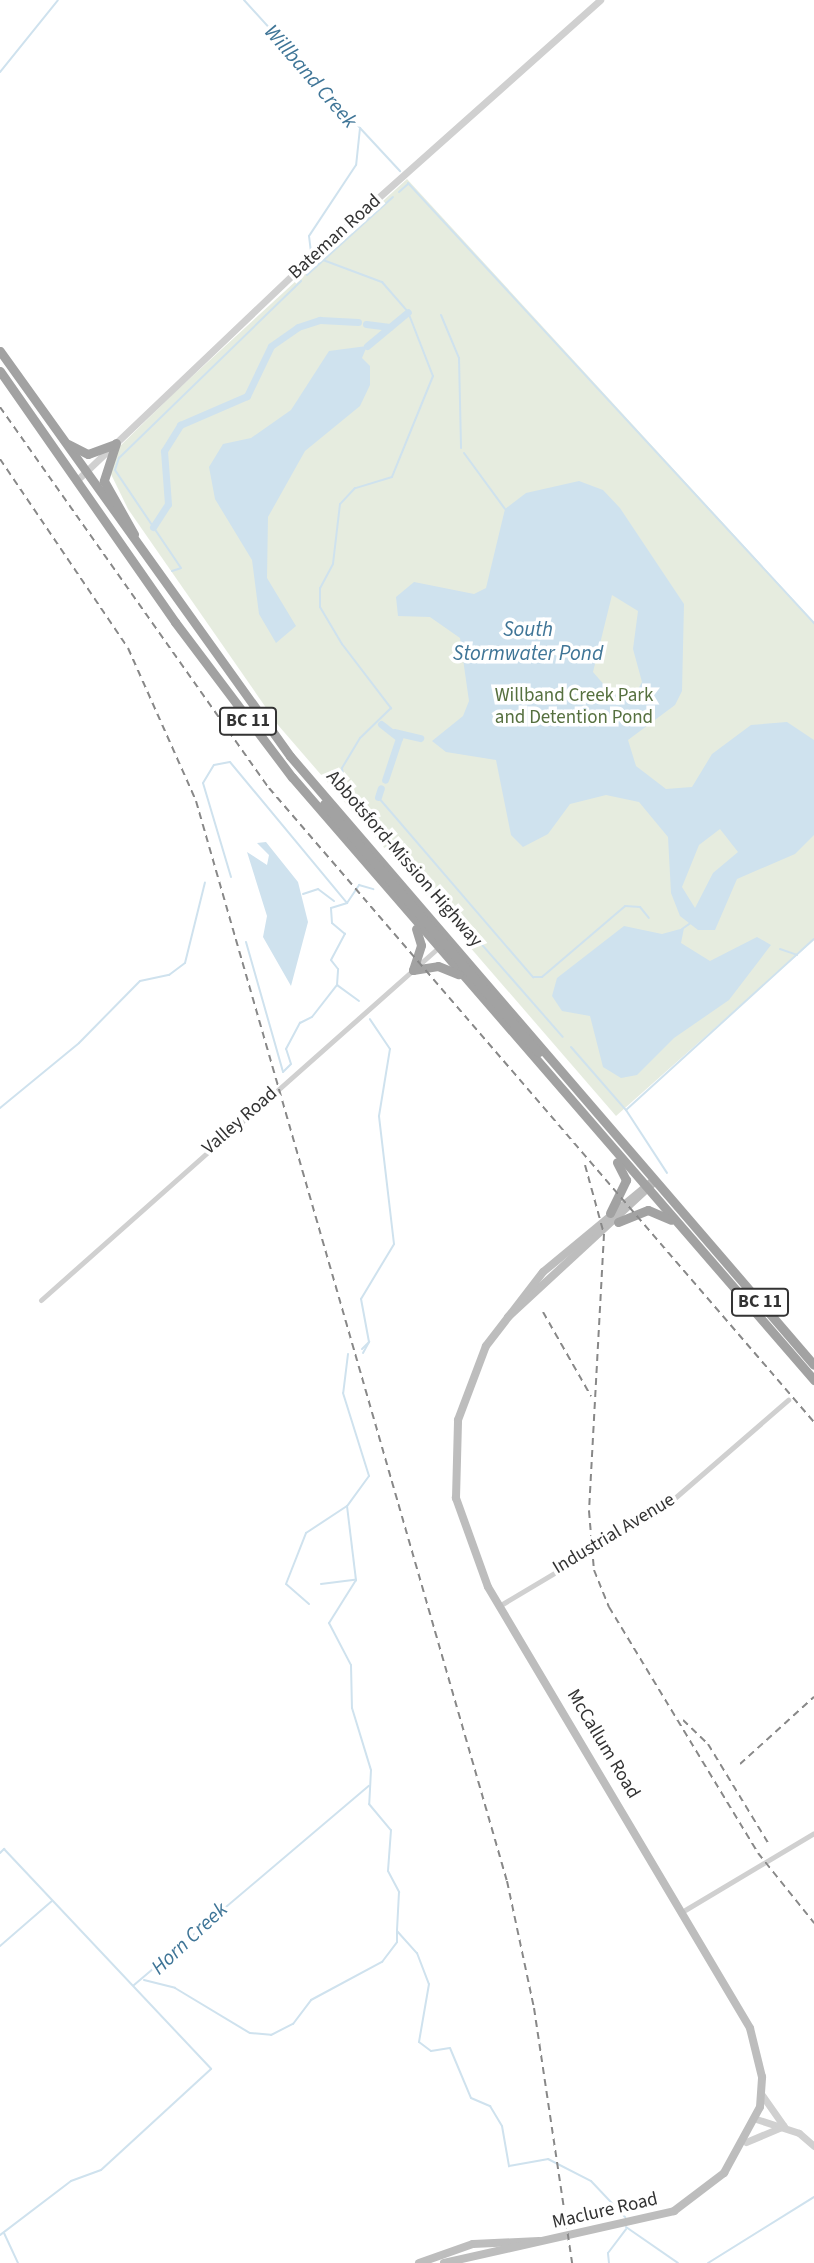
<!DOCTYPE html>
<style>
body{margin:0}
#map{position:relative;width:814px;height:2263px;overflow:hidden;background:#fff;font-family:"Source Sans 3",sans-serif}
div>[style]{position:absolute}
.green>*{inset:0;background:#e6ecdf}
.water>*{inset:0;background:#cfe2ee}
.stream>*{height:2px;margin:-1px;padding:0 1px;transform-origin:1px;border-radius:1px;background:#cfe2ee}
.canal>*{height:7px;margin:-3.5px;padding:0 3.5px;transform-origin:3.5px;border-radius:3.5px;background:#cfe2ee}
.minor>*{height:5px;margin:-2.5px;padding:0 2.5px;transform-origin:2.5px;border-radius:2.5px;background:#d0d0d0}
.tertiary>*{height:7px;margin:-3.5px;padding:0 3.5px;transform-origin:3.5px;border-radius:3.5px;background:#d0d0d0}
.secondary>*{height:8px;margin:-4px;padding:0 4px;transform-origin:4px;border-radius:4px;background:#bdbdbd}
.trunk>*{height:9px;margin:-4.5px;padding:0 4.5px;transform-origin:4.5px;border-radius:4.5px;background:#a2a2a2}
.rail>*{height:2px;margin-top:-1px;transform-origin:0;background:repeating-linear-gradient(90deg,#888 0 7px,transparent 0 12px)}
span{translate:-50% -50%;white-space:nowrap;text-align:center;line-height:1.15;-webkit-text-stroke:7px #fff;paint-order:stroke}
.shield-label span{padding:2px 5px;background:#fff;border:2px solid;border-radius:5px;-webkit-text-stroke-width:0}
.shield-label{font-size:18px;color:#333;font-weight:700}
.street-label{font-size:19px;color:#333}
.park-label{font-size:19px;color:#56703f}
.water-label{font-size:21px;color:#3f7597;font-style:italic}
</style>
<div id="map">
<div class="green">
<i style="clip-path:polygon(407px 179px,814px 622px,814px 940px,616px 1116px,278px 725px,128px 509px,108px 468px,113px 453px,174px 393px)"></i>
</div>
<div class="water">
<i style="clip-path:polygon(367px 346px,362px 358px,370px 366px,370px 385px,360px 406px,305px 451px,268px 517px,267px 578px,296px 626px,276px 643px,259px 614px,252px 560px,215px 499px,209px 467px,223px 444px,251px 438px,291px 410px,329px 351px)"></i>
<i style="clip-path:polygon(evenodd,579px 481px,603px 490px,620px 508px,684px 604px,682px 691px,675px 705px,628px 740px,636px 766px,666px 789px,692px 787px,712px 754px,751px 725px,787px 722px,814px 740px,814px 835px,795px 854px,737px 879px,715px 930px,698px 930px,680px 916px,671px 893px,668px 837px,639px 802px,606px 795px,570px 804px,548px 834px,523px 847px,511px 835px,496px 760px,446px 752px,432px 741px,463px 716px,469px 701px,460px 638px,430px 617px,398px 616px,396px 597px,414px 582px,474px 594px,486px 588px,505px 509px,526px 493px,579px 481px,612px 595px,638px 611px,633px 649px,642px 682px,634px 697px,613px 695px,593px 672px,612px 595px,579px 481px,720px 829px,738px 852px,713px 873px,695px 908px,682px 887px,699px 845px,720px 829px)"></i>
<i style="clip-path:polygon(266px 842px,298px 882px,308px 922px,291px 986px,263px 937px,267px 916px,247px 852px,267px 865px,269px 855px,257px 843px)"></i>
<i style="clip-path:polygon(624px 926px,662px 934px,684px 928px,681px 943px,710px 961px,757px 937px,771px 945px,729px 1000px,674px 1038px,637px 1075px,621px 1078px,603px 1067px,590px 1016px,562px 1011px,552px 996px,557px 978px)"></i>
</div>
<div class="stream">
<i style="left:244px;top:0;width:173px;rotate:47.8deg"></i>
<i style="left:360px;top:128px;width:37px;rotate:96deg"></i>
<i style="left:356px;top:165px;width:85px;rotate:123.5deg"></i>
<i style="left:309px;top:236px;width:17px;rotate:83deg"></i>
<i style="left:0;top:72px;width:92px;rotate:-51.1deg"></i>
<i style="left:360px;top:128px;width:59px;rotate:47.1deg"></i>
<i style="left:408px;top:183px;width:599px;rotate:47.3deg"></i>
<i style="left:399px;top:192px;width:12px;rotate:-42deg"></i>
<i style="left:315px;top:257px;width:72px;rotate:20.5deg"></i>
<i style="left:382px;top:282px;width:40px;rotate:49deg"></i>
<i style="left:408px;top:312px;width:69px;rotate:68.7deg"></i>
<i style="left:433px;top:376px;width:109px;rotate:112.1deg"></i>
<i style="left:392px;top:477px;width:39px;rotate:163deg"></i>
<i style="left:355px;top:488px;width:22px;rotate:133deg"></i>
<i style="left:340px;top:504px;width:60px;rotate:96.7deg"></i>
<i style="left:333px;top:564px;width:27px;rotate:118deg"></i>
<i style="left:320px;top:588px;width:19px;rotate:90deg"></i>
<i style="left:320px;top:607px;width:43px;rotate:59.3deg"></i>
<i style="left:342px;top:644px;width:81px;rotate:52.6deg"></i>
<i style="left:391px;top:708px;width:43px;rotate:135.9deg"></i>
<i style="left:360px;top:738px;width:35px;rotate:121deg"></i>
<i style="left:342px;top:768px;width:17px;rotate:83deg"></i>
<i style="left:344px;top:785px;width:86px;rotate:52.6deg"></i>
<i style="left:307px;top:275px;width:116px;rotate:-42.2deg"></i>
<i style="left:441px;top:315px;width:47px;rotate:67.3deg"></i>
<i style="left:459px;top:358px;width:90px;rotate:88.7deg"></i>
<i style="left:464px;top:453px;width:69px;rotate:53.8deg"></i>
<i style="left:172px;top:571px;width:9px;rotate:-18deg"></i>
<i style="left:181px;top:568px;width:118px;rotate:-124deg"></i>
<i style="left:115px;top:470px;width:13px;rotate:-72deg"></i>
<i style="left:119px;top:458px;width:254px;rotate:-44.2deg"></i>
<i style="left:378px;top:797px;width:238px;rotate:49.3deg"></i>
<i style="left:533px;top:977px;width:9px"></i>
<i style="left:542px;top:977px;width:109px;rotate:-40.5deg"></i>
<i style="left:625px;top:906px;width:15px;rotate:4deg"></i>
<i style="left:640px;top:907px;width:14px;rotate:51deg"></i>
<i style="left:400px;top:851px;width:247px;rotate:48.8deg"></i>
<i style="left:231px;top:877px;width:98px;rotate:-106.6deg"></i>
<i style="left:203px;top:783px;width:21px;rotate:-59deg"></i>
<i style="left:214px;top:765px;width:16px;rotate:-11deg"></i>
<i style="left:230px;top:762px;width:183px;rotate:50.3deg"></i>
<i style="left:303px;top:894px;width:16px;rotate:-18deg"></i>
<i style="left:318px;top:889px;width:20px;rotate:37deg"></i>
<i style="left:682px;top:929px;width:12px;rotate:-35deg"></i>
<i style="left:246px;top:942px;width:135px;rotate:74.1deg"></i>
<i style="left:283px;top:1072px;width:11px;rotate:-45deg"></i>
<i style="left:291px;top:1064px;width:16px;rotate:-108deg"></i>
<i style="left:286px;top:1049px;width:30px;rotate:-62deg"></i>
<i style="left:300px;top:1023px;width:13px;rotate:-27deg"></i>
<i style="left:312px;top:1017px;width:41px;rotate:-52deg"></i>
<i style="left:780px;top:949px;width:18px;rotate:19deg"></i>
<i style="left:359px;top:1001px;width:27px;rotate:-144deg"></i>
<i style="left:337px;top:985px;width:16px;rotate:-86deg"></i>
<i style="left:338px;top:969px;width:11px;rotate:-128deg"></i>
<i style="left:331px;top:960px;width:30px;rotate:-62deg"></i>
<i style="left:345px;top:934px;width:17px;rotate:-140deg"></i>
<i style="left:332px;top:923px;width:15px;rotate:-94deg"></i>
<i style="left:331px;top:908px;width:17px;rotate:-17deg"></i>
<i style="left:347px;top:903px;width:22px;rotate:-56deg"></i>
<i style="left:359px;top:885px;width:15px;rotate:16deg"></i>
<i style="left:571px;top:1047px;width:84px;rotate:48.9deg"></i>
<i style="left:626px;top:1110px;width:75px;rotate:56.9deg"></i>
<i style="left:0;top:1108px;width:102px;rotate:-39.4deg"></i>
<i style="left:79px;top:1043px;width:87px;rotate:-45.5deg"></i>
<i style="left:140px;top:981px;width:30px;rotate:-12deg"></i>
<i style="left:169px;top:975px;width:20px;rotate:-37deg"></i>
<i style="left:185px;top:963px;width:83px;rotate:-76.1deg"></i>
<i style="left:626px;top:1110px;width:254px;rotate:-42.3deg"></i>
<i style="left:362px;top:1349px;width:10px;rotate:-45deg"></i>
<i style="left:369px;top:1342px;width:44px;rotate:-100.5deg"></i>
<i style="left:361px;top:1299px;width:64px;rotate:-59deg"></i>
<i style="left:394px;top:1244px;width:129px;rotate:-96.7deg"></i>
<i style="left:379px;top:1116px;width:68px;rotate:-80.7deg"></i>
<i style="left:390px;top:1049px;width:36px;rotate:-124deg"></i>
<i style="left:363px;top:1353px;width:13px;rotate:-61deg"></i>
<i style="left:348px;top:1354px;width:39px;rotate:97deg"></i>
<i style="left:343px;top:1393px;width:87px;rotate:72.6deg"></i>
<i style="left:369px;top:1476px;width:37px;rotate:126deg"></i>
<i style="left:347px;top:1506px;width:75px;rotate:83.1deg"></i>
<i style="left:356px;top:1580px;width:51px;rotate:122.1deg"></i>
<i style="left:329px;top:1623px;width:47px;rotate:62.4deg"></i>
<i style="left:351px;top:1665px;width:43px;rotate:88.7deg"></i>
<i style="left:352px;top:1708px;width:65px;rotate:73deg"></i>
<i style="left:371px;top:1770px;width:34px;rotate:93deg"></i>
<i style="left:369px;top:1804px;width:34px;rotate:50deg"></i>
<i style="left:391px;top:1830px;width:41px;rotate:94.2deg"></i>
<i style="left:388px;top:1871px;width:24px;rotate:62deg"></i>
<i style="left:399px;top:1892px;width:39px;rotate:93deg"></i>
<i style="left:397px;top:1931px;width:30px;rotate:48deg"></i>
<i style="left:417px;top:1953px;width:33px;rotate:69deg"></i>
<i style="left:429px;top:1984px;width:59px;rotate:99.8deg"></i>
<i style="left:419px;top:2042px;width:15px;rotate:37deg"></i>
<i style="left:431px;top:2051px;width:19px;rotate:-9deg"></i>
<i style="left:450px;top:2048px;width:54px;rotate:67.2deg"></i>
<i style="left:471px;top:2098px;width:21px;rotate:23deg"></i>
<i style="left:490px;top:2106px;width:23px;rotate:59deg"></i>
<i style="left:502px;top:2126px;width:41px;rotate:80.1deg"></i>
<i style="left:509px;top:2166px;width:40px;rotate:-10deg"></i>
<i style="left:548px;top:2159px;width:48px;rotate:27.1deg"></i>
<i style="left:591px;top:2181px;width:50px;rotate:46.6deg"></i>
<i style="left:321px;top:1584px;width:34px;rotate:-7deg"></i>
<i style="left:309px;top:1604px;width:30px;rotate:-139deg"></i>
<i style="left:286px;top:1584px;width:55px;rotate:-68.6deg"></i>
<i style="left:306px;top:1533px;width:49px;rotate:-33.4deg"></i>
<i style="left:0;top:1853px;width:6px;rotate:-45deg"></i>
<i style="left:4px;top:1849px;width:302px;rotate:46.7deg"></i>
<i style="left:211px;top:2069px;width:149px;rotate:137.4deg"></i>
<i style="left:101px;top:2170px;width:32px;rotate:160deg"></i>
<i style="left:71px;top:2181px;width:89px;rotate:142.7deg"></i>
<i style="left:0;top:1946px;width:69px;rotate:-40.9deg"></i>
<i style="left:144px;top:1980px;width:32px;rotate:14deg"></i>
<i style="left:175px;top:1988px;width:87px;rotate:31deg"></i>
<i style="left:250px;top:2033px;width:21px;rotate:5deg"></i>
<i style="left:271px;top:2035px;width:25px;rotate:-27deg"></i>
<i style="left:293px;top:2024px;width:30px;rotate:-53deg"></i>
<i style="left:311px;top:2000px;width:81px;rotate:-28.2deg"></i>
<i style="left:382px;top:1962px;width:25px;rotate:-53deg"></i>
<i style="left:397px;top:1942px;width:11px;rotate:-90deg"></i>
<i style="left:134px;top:1985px;width:308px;rotate:-40.3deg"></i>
<i style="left:626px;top:2227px;width:63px;rotate:34.7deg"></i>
<i style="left:4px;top:2233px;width:33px;rotate:65deg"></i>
<i style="left:609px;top:2263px;width:10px;rotate:-96deg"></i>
<i style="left:608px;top:2253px;width:30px;rotate:-53deg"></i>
<i style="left:708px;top:2263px;width:125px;rotate:-31.9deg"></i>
</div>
<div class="canal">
<i style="left:366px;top:324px;width:24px;rotate:7deg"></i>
<i style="left:367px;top:346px;width:53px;rotate:-39.7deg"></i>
<i style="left:153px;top:527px;width:27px;rotate:-57deg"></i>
<i style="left:168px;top:504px;width:53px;rotate:-94.3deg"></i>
<i style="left:164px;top:451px;width:31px;rotate:-58deg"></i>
<i style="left:180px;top:425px;width:73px;rotate:-23.4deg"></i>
<i style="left:247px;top:396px;width:55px;rotate:-64.4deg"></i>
<i style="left:271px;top:346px;width:33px;rotate:-35deg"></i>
<i style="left:298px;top:327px;width:23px;rotate:-18deg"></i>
<i style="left:320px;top:320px;width:38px;rotate:3deg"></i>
<i style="left:381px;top:724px;width:23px;rotate:38deg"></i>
<i style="left:399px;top:738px;width:44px;rotate:108.4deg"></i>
<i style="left:394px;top:732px;width:27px;rotate:13deg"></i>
<i style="left:378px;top:797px;width:9px;rotate:-72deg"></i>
</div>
<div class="minor">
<i style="left:41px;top:1300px;width:532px;rotate:-41.57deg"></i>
<i style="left:499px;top:1606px;width:190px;rotate:-30.8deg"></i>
<i style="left:662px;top:1509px;width:167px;rotate:-40.9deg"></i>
<i style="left:685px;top:1910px;width:150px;rotate:-30.8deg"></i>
</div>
<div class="tertiary">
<i style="left:76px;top:481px;width:318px;rotate:-43.6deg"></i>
<i style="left:306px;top:262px;width:394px;rotate:-41.7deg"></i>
<i style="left:762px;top:2095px;width:38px;rotate:55deg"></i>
<i style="left:756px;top:2119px;width:45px;rotate:18deg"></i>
<i style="left:799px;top:2133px;width:20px;rotate:41deg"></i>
<i style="left:746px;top:2142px;width:41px;rotate:-22.8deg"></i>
</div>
<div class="secondary">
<i style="left:508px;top:1317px;width:196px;rotate:-42.7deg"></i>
<i style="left:419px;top:2263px;width:57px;rotate:-19.4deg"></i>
<i style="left:473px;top:2244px;width:66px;rotate:-2.6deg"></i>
<i style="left:444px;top:2263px;width:236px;rotate:-12.7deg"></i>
<i style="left:674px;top:2211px;width:63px;rotate:-37.2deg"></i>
<i style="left:724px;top:2173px;width:75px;rotate:-61.4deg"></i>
<i style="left:760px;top:2107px;width:30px;rotate:-86deg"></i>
<i style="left:762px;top:2077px;width:50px;rotate:-103.8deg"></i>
<i style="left:750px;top:2028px;width:513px;rotate:-120.71deg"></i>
<i style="left:488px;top:1587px;width:95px;rotate:-109.8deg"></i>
<i style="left:456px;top:1498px;width:78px;rotate:-88.5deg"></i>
<i style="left:458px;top:1420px;width:79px;rotate:-69.3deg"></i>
<i style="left:486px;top:1346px;width:93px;rotate:-52.4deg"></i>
<i style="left:543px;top:1272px;width:143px;rotate:-39.6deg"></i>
</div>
<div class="trunk">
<i style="left:0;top:351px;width:498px;rotate:54.4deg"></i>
<i style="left:290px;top:756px;width:803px;rotate:49.29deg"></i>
<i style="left:0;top:371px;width:306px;rotate:55.1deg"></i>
<i style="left:175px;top:622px;width:194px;rotate:53deg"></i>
<i style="left:292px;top:777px;width:798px;rotate:49.12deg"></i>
<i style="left:116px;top:443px;width:40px;rotate:108deg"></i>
<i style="left:104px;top:481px;width:61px;rotate:60.5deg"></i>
<i style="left:68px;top:444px;width:22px;rotate:27deg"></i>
<i style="left:88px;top:454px;width:29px;rotate:-20deg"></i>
<i style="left:324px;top:804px;width:328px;rotate:49.2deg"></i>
<i style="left:413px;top:970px;width:26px;rotate:-72deg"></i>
<i style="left:421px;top:945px;width:17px;rotate:-107deg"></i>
<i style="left:413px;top:970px;width:25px;rotate:-9deg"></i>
<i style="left:438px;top:966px;width:22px;rotate:22deg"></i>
<i style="left:610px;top:1213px;width:37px;rotate:-64deg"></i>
<i style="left:626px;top:1180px;width:20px;rotate:-117deg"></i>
<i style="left:618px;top:1222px;width:32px;rotate:-22deg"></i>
<i style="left:648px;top:1210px;width:25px;rotate:23deg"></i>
</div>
<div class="rail">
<i style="left:0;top:407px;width:466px;rotate:54.8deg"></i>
<i style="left:269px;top:788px;width:836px;rotate:49.32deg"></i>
<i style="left:0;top:459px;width:228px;rotate:55.9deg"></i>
<i style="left:128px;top:648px;width:167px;rotate:66deg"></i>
<i style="left:196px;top:801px;width:1124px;rotate:73.94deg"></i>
<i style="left:507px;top:1881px;width:130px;rotate:78deg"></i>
<i style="left:534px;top:2008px;width:258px;rotate:81.5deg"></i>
<i style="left:585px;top:1165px;width:72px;rotate:74.6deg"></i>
<i style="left:604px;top:1234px;width:277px;rotate:93.1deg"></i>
<i style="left:589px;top:1511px;width:59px;rotate:85.2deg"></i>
<i style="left:594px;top:1570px;width:40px;rotate:68deg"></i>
<i style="left:609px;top:1607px;width:288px;rotate:58.8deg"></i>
<i style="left:758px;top:1853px;width:90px;rotate:51.3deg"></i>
<i style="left:543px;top:1312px;width:97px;rotate:60.3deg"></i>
<i style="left:683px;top:1720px;width:35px;rotate:44deg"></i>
<i style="left:708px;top:1744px;width:119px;rotate:58.7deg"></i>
<i style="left:740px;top:1764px;width:100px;rotate:-42.2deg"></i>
</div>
<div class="shield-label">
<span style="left:248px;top:721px">BC 11</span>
<span style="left:760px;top:1302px">BC 11</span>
</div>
<div class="street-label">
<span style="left:335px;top:237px;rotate:-42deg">Bateman Road</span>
<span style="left:404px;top:859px;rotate:49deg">Abbotsford-Mission Highway</span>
<span style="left:240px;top:1121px;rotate:-41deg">Valley Road</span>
<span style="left:614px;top:1534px;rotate:-31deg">Industrial Avenue</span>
<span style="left:603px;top:1744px;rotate:59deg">McCallum Road</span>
<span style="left:605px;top:2211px;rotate:-13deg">Maclure Road</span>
</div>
<div class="park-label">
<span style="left:574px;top:707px">Willband Creek Park<br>and Detention Pond</span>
</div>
<div class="water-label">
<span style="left:311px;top:76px;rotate:49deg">Willband Creek</span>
<span style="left:528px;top:641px">South<br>Stormwater Pond</span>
<span style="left:189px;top:1938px;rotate:-43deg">Horn Creek</span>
</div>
</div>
